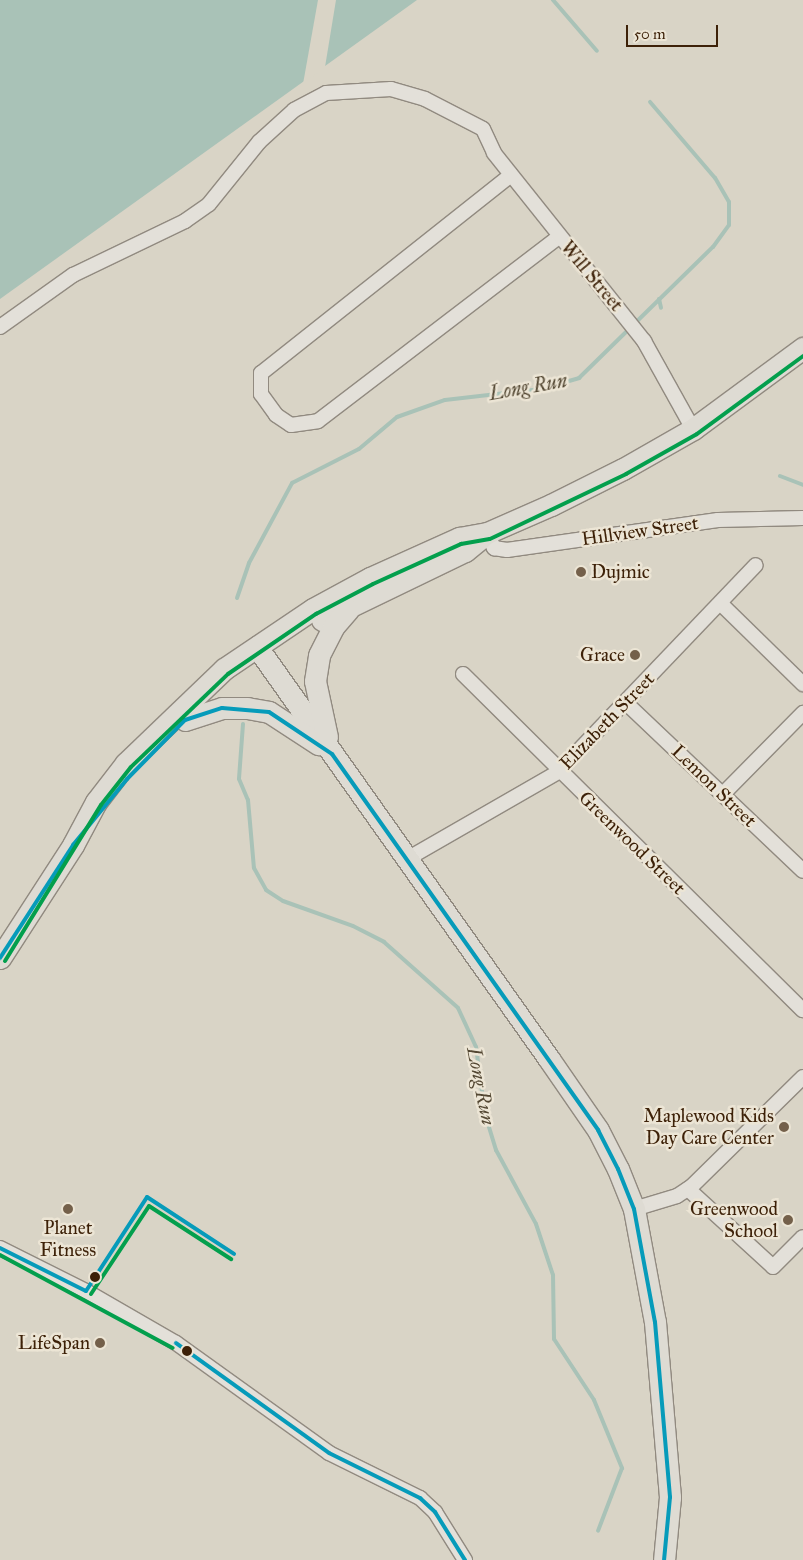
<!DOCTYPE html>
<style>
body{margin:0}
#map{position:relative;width:803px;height:1560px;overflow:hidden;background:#d9d4c6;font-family:"IM FELL Great Primer",serif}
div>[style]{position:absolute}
.water>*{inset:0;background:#a9c2b7}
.pier>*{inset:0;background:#d9d4c6}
.stream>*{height:4px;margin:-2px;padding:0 2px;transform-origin:2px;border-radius:2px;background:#a9c2b7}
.roads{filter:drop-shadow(1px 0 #918a80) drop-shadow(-1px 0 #918a80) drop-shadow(0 1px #918a80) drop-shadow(0 -1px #918a80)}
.minor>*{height:14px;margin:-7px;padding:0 7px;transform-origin:7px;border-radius:7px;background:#e3e0d9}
.primary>*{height:21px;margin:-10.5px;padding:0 10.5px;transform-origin:10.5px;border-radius:10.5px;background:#dedbd3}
.bus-1>*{height:4px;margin:-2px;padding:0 2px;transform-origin:2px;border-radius:2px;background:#069bba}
.bus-2>*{height:4px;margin:-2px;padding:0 2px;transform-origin:2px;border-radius:2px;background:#039f4d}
.dots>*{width:14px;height:14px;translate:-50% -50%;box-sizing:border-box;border:2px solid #ece5d5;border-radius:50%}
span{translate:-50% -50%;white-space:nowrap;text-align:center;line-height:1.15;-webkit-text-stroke:5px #ece5d5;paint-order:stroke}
.street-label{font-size:19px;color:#3d2108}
.poi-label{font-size:19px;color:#3d2108}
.left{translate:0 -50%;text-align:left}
.right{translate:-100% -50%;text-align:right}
.water-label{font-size:20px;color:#534732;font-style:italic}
.scale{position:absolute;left:626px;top:25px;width:92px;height:22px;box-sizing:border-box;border:2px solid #3d2108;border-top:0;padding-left:6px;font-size:15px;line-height:18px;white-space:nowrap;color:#3d2108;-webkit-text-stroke:4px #ece5d5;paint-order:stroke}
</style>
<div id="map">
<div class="water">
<i style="clip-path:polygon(0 0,417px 0,0 299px)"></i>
</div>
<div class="pier">
<i style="clip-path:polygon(318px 0,336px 0,325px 67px,303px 84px)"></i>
</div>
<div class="stream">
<i style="left:553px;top:0;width:67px;rotate:49.2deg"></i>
<i style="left:659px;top:299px;width:9px;rotate:77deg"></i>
<i style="left:780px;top:476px;width:25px;rotate:21deg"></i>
<i style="left:237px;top:598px;width:37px;rotate:-71deg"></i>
<i style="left:249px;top:563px;width:91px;rotate:-61.7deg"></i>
<i style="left:292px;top:483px;width:75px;rotate:-26.9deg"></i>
<i style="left:359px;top:449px;width:50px;rotate:-40.1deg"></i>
<i style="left:397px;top:417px;width:51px;rotate:-19.5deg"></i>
<i style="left:445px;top:400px;width:97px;rotate:-6.5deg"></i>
<i style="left:541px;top:389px;width:40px;rotate:-16deg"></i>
<i style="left:579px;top:378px;width:187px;rotate:-44.4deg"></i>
<i style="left:713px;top:247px;width:27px;rotate:-54deg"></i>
<i style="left:729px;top:225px;width:23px;rotate:-90deg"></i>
<i style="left:729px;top:202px;width:28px;rotate:-120deg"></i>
<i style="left:715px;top:178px;width:100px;rotate:-130.5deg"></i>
<i style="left:243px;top:724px;width:55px;rotate:94.2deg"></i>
<i style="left:239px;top:779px;width:23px;rotate:67deg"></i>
<i style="left:248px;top:800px;width:68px;rotate:85deg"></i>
<i style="left:254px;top:868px;width:25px;rotate:61deg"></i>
<i style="left:266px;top:890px;width:20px;rotate:33deg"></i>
<i style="left:283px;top:901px;width:74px;rotate:19.7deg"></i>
<i style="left:353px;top:926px;width:35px;rotate:27deg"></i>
<i style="left:384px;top:942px;width:99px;rotate:41.7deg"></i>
<i style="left:458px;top:1008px;width:43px;rotate:65.2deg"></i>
<i style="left:476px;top:1047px;width:68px;rotate:82.3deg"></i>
<i style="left:485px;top:1114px;width:38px;rotate:73deg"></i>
<i style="left:496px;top:1150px;width:84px;rotate:61.6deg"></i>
<i style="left:536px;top:1224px;width:54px;rotate:71.6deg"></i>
<i style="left:553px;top:1275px;width:64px;rotate:89.1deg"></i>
<i style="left:554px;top:1339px;width:73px;rotate:56.7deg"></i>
<i style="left:594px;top:1400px;width:74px;rotate:67.6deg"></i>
<i style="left:622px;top:1468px;width:67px;rotate:110.9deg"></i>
</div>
<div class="roads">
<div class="minor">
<i style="left:511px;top:175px;width:319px;rotate:141.6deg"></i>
<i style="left:261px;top:373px;width:21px;rotate:90deg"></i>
<i style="left:261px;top:394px;width:26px;rotate:54deg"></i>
<i style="left:276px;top:415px;width:18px;rotate:34deg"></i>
<i style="left:291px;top:425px;width:27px;rotate:-8deg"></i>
<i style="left:318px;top:421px;width:303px;rotate:-37.4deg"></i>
<i style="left:0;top:327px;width:90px;rotate:-35.5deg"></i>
<i style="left:73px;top:275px;width:124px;rotate:-25.7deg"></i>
<i style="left:185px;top:221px;width:29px;rotate:-35deg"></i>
<i style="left:209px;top:204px;width:80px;rotate:-51.1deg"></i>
<i style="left:259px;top:142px;width:47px;rotate:-42.4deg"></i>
<i style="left:294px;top:110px;width:36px;rotate:-28deg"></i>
<i style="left:326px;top:93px;width:65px;rotate:-3.5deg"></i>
<i style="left:391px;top:89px;width:35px;rotate:16deg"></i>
<i style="left:425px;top:99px;width:65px;rotate:27.3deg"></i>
<i style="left:483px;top:129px;width:26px;rotate:65deg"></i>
<i style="left:494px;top:153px;width:241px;rotate:51.4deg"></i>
<i style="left:644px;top:341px;width:101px;rotate:60.9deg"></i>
<i style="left:487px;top:533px;width:17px;rotate:65deg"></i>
<i style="left:494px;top:548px;width:13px;rotate:9deg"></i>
<i style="left:507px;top:550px;width:213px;rotate:-8.1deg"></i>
<i style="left:718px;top:520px;width:85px;rotate:-1.3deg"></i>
<i style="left:721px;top:604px;width:115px;rotate:44.3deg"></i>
<i style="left:463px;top:674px;width:478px;rotate:44.7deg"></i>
<i style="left:625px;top:702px;width:245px;rotate:43.5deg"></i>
<i style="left:723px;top:794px;width:114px;rotate:-45.4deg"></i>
<i style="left:407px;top:859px;width:174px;rotate:-29.9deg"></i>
<i style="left:558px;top:772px;width:286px;rotate:-46.3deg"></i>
<i style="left:688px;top:1189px;width:115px;rotate:42.5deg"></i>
<i style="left:773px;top:1267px;width:42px;rotate:-45deg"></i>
<i style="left:634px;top:1209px;width:45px;rotate:-16.8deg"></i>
<i style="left:677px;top:1196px;width:17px;rotate:-33deg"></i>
<i style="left:691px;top:1187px;width:157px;rotate:-44.5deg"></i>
<i style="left:0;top:1248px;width:96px;rotate:26.6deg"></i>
<i style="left:86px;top:1291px;width:104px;rotate:30deg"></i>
<i style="left:176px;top:1343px;width:188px;rotate:35.7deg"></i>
<i style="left:329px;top:1453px;width:102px;rotate:26.3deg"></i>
<i style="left:420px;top:1498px;width:21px;rotate:43deg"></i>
<i style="left:435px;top:1512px;width:57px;rotate:58deg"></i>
</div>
<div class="primary">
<i style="left:322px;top:620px;width:159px;rotate:-25.8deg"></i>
<i style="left:465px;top:551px;width:22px;rotate:-39deg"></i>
<i style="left:257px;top:647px;width:505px;rotate:54.67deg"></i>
<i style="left:549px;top:1059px;width:86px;rotate:55.4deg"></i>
<i style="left:598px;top:1130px;width:44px;rotate:62.9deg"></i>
<i style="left:618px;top:1169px;width:43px;rotate:68.2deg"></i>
<i style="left:634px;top:1209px;width:115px;rotate:79.5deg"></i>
<i style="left:655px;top:1322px;width:176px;rotate:85.1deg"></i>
<i style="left:670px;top:1497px;width:63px;rotate:95.4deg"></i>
<i style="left:185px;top:720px;width:39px;rotate:-18deg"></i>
<i style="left:222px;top:708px;width:25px"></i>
<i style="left:247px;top:708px;width:22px;rotate:10deg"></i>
<i style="left:269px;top:712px;width:59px;rotate:33.1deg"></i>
<i style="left:327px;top:737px;width:57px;rotate:-102.1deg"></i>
<i style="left:315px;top:681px;width:26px;rotate:-81deg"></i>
<i style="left:319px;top:655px;width:31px;rotate:-63deg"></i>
<i style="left:333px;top:627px;width:23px;rotate:-49deg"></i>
<i style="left:0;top:958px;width:135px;rotate:-57.1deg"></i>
<i style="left:73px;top:845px;width:49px;rotate:-61.9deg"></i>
<i style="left:96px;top:802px;width:49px;rotate:-52.4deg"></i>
<i style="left:126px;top:763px;width:136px;rotate:-43.8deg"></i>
<i style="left:224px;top:669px;width:107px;rotate:-34deg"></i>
<i style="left:313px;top:609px;width:65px;rotate:-28.5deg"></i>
<i style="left:370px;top:578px;width:98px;rotate:-24.2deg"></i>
<i style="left:459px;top:538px;width:28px;rotate:-10deg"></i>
<i style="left:487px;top:533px;width:70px;rotate:-23.6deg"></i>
<i style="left:551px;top:505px;width:80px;rotate:-26.6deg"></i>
<i style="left:623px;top:469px;width:81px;rotate:-29.7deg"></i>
<i style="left:693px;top:429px;width:137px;rotate:-36.4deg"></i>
</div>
</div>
<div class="bus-1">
<i style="left:0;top:958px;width:135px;rotate:-57.1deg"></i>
<i style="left:73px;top:845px;width:85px;rotate:-50.7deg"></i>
<i style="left:127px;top:779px;width:83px;rotate:-45.5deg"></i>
<i style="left:185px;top:720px;width:39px;rotate:-18deg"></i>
<i style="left:222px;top:708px;width:47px;rotate:4.9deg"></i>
<i style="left:269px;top:712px;width:76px;rotate:33.7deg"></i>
<i style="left:332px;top:754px;width:461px;rotate:54.7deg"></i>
<i style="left:598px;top:1130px;width:44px;rotate:62.9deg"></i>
<i style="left:618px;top:1169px;width:43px;rotate:68.2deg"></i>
<i style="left:634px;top:1209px;width:115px;rotate:79.5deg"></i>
<i style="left:655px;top:1322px;width:176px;rotate:85.1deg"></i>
<i style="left:670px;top:1497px;width:63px;rotate:95.4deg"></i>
<i style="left:0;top:1248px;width:96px;rotate:26.6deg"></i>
<i style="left:86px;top:1291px;width:112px;rotate:-57deg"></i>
<i style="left:147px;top:1197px;width:104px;rotate:33.2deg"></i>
<i style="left:176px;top:1343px;width:188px;rotate:35.7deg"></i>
<i style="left:329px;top:1453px;width:102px;rotate:26.3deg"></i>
<i style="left:420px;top:1498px;width:21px;rotate:43deg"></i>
<i style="left:435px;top:1512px;width:57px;rotate:58deg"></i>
</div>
<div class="bus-2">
<i style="left:5px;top:961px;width:183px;rotate:-58.4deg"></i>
<i style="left:101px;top:805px;width:48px;rotate:-51.7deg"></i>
<i style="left:131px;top:767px;width:134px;rotate:-43.8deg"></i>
<i style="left:228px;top:674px;width:107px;rotate:-34.3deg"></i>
<i style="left:316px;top:614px;width:64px;rotate:-27.8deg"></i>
<i style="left:373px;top:584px;width:97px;rotate:-24.4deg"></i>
<i style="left:461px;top:544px;width:29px;rotate:-10deg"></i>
<i style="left:490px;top:539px;width:151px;rotate:-25.5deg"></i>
<i style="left:626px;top:474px;width:81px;rotate:-29.4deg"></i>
<i style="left:697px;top:434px;width:132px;rotate:-36.3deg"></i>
<i style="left:0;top:1255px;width:196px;rotate:28.3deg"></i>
<i style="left:91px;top:1294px;width:105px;rotate:-56.6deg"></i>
<i style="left:149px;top:1206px;width:98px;rotate:32.9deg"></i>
</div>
<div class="dots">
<i style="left:581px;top:572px;background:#74604a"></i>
<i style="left:635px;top:655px;background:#74604a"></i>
<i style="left:784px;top:1127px;background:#74604a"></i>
<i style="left:68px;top:1209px;background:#74604a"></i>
<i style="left:788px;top:1220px;background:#74604a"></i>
<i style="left:95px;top:1277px;background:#3d2108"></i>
<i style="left:100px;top:1343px;background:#74604a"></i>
<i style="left:187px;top:1351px;background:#3d2108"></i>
</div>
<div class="street-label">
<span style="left:592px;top:276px;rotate:50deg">Will Street</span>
<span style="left:640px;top:531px;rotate:-8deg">Hillview Street</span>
<span style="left:607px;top:721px;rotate:-46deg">Elizabeth Street</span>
<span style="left:714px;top:786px;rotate:44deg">Lemon Street</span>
<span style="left:632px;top:843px;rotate:44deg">Greenwood Street</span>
</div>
<div class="poi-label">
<span class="left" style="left:591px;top:572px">Dujmic</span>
<span class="right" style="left:625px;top:655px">Grace</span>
<span class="right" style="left:774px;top:1127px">Maplewood Kids<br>Day Care Center</span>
<span class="right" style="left:778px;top:1220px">Greenwood<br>School</span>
<span style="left:68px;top:1239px">Planet<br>Fitness</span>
<span class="right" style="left:90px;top:1343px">LifeSpan</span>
</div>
<div class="water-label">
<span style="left:528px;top:387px;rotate:-10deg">Long Run</span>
<span style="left:481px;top:1086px;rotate:79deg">Long Run</span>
</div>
<div class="scale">50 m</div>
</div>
